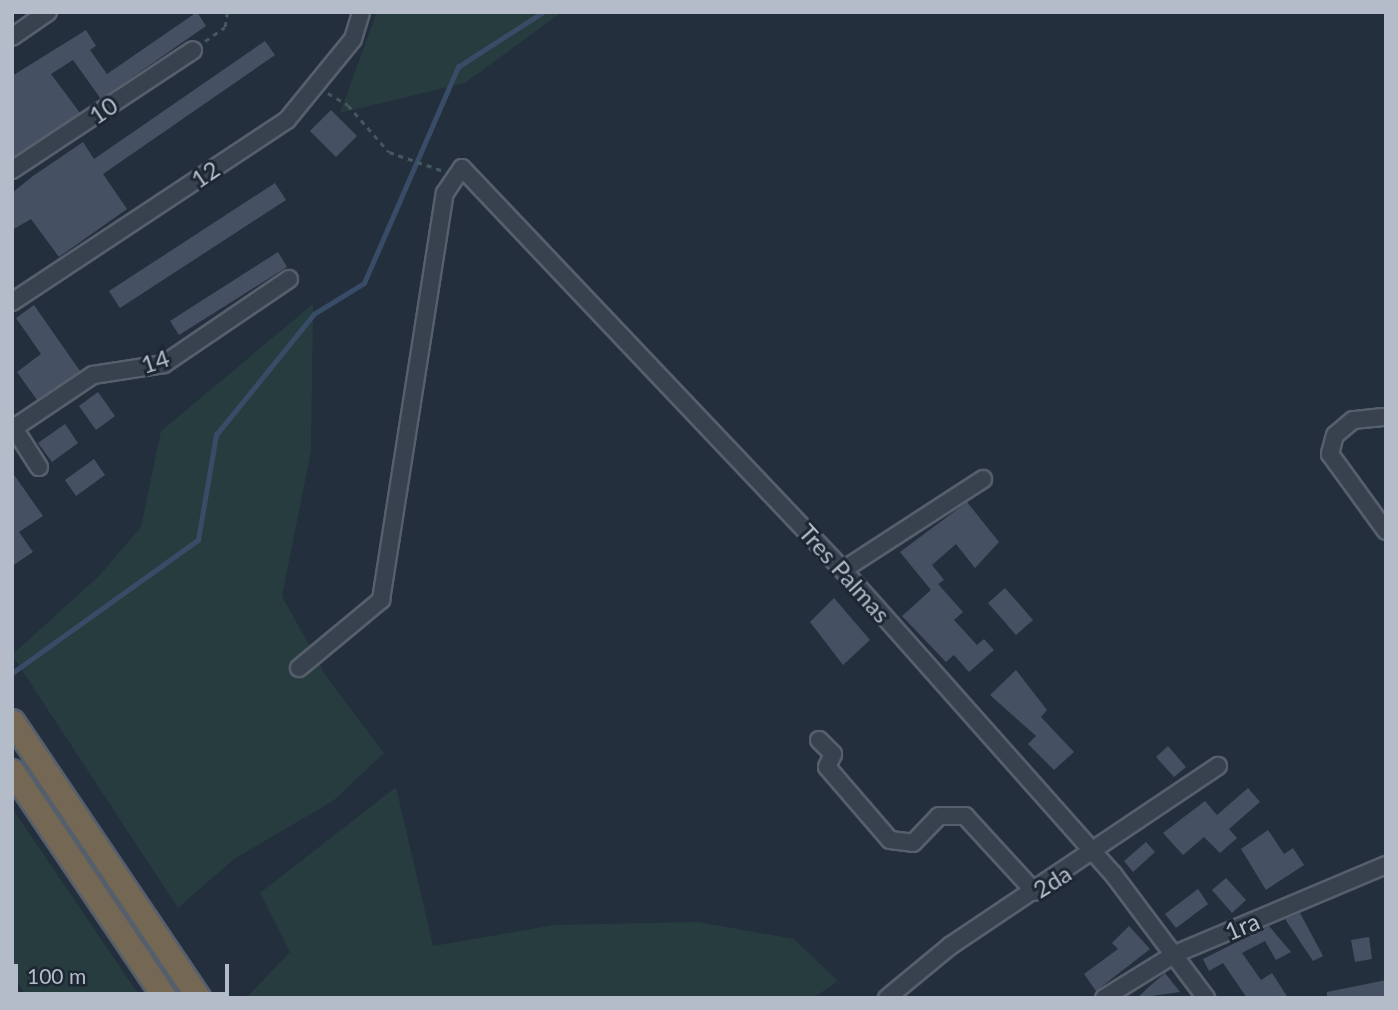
<!DOCTYPE html>
<style>
body{margin:0}
#map{position:relative;width:1398px;height:1010px;overflow:hidden;background:#242f3e;font-family:Lato,sans-serif}
div>[style]{position:absolute}
.green>*{inset:0;background:#263c3f}
.stream>*{height:4.5px;margin:-2.25px;padding:0 2.25px;transform-origin:2.25px;border-radius:2.25px;background:#394c67}
.building>*{inset:0;background:#455162}
.path>*{height:2.5px;margin-top:-1.25px;transform-origin:0;background:repeating-linear-gradient(90deg,#44595c 0 5px,transparent 0 10px)}
.roads{filter:drop-shadow(2px 0 #565f6c) drop-shadow(-2px 0 #565f6c) drop-shadow(0 2px #565f6c) drop-shadow(0 -2px #565f6c)}
.minor>*{height:16px;margin:-8px;padding:0 8px;transform-origin:8px;border-radius:8px;background:#38414e}
.highway>*{height:23px;margin:-11.5px;padding:0 11.5px;transform-origin:11.5px;border-radius:11.5px;background:#746855}
span{translate:-50% -50%;white-space:nowrap;text-align:center;line-height:1.15;-webkit-text-stroke:6px #1d2633;paint-order:stroke}
.street-label{font-size:24px;color:#b4bcc9}
.frame{position:absolute;inset:0;border:14px solid #b4bcc9;pointer-events:none}
.scale{position:absolute;left:14px;top:964px;width:215px;height:32px;box-sizing:border-box;border:4px solid #b4bcc9;border-top:0;padding-left:9px;font-size:21px;line-height:24px;white-space:nowrap;color:#b4bcc9;-webkit-text-stroke:5px #1d2633;paint-order:stroke}
</style>
<div id="map">
<div class="green">
<i style="clip-path:polygon(377px 12px,562px 12px,465px 83px,340px 113px)"></i>
<i style="clip-path:polygon(313px 304px,311px 451px,282px 596px,326px 676px,384px 753px,333px 801px,234px 859px,178px 908px,12px 655px,100px 575px,141px 527px,161px 431px)"></i>
<i style="clip-path:polygon(396px 787px,433px 946px,554px 925px,698px 922px,794px 939px,838px 981px,813px 998px,246px 998px,290px 952px,260px 893px)"></i>
<i style="clip-path:polygon(12px 808px,141px 998px,28px 998px,12px 974px)"></i>
</div>
<div class="stream">
<i style="left:12px;top:673px;width:229px;rotate:-35.6deg"></i>
<i style="left:198px;top:540px;width:107px;rotate:-80.3deg"></i>
<i style="left:216px;top:435px;width:156px;rotate:-51deg"></i>
<i style="left:314px;top:314px;width:59px;rotate:-31.8deg"></i>
<i style="left:364px;top:283px;width:236px;rotate:-66.5deg"></i>
<i style="left:458px;top:67px;width:101px;rotate:-32.9deg"></i>
</div>
<div class="building">
<i style="clip-path:polygon(197px 12px,206px 26px,101px 99px,73px 60px,51px 74px,80px 113px,12px 157px,12px 76px,86px 30px,96px 46px,90px 50px,107px 74px)"></i>
<i style="clip-path:polygon(265px 41px,275px 55px,103px 174px,127px 209px,59px 257px,31px 219px,12px 230px,12px 193px,33px 176px,83px 142px,94px 159px)"></i>
<i style="clip-path:polygon(331px 110px,357px 136px,336px 157px,310px 131px)"></i>
<i style="clip-path:polygon(275px 183px,286px 200px,120px 308px,109px 291px)"></i>
<i style="clip-path:polygon(278px 252px,287px 267px,179px 335px,170px 321px)"></i>
<i style="clip-path:polygon(34px 305px,80px 371px,37px 400px,17px 372px,41px 354px,16px 318px)"></i>
<i style="clip-path:polygon(98px 392px,115px 416px,96px 430px,79px 406px)"></i>
<i style="clip-path:polygon(65px 424px,78px 443px,52px 462px,38px 443px)"></i>
<i style="clip-path:polygon(94px 459px,105px 475px,76px 496px,65px 480px)"></i>
<i style="clip-path:polygon(12px 472px,43px 516px,19px 532px,33px 552px,12px 566px)"></i>
<i style="clip-path:polygon(967px 502px,999px 542px,975px 568px,956px 544px,932px 565px,944px 580px,938px 584px,963px 612px,954px 620px,977px 645px,984px 639px,994px 650px,969px 672px,954px 655px,946px 662px,902px 616px,931px 590px,900px 552px)"></i>
<i style="clip-path:polygon(1005px 588px,1033px 620px,1016px 635px,988px 603px)"></i>
<i style="clip-path:polygon(834px 598px,870px 640px,843px 665px,810px 622px)"></i>
<i style="clip-path:polygon(1016px 670px,1047px 710px,1041px 717px,1074px 752px,1054px 770px,1028px 744px,1036px 736px,990px 695px)"></i>
<i style="clip-path:polygon(1168px 746px,1186px 767px,1174px 777px,1156px 757px)"></i>
<i style="clip-path:polygon(1248px 788px,1260px 802px,1229px 829px,1237px 838px,1220px 853px,1204px 837px,1183px 855px,1163px 833px,1205px 801px,1217px 815px)"></i>
<i style="clip-path:polygon(1268px 830px,1284px 854px,1293px 848px,1304px 865px,1266px 890px,1241px 849px)"></i>
<i style="clip-path:polygon(1146px 842px,1155px 852px,1133px 872px,1124px 861px)"></i>
<i style="clip-path:polygon(1226px 878px,1246px 900px,1232px 913px,1212px 890px)"></i>
<i style="clip-path:polygon(1198px 889px,1208px 904px,1176px 928px,1165px 914px)"></i>
<i style="clip-path:polygon(1300px 913px,1323px 956px,1313px 961px,1285px 919px)"></i>
<i style="clip-path:polygon(1129px 926px,1150px 949px,1096px 991px,1084px 974px,1118px 949px,1112px 943px)"></i>
<i style="clip-path:polygon(1269px 926px,1291px 952px,1276px 960px,1265px 941px,1242px 953px,1261px 980px,1272px 973px,1288px 998px,1247px 998px,1223px 963px,1209px 971px,1203px 959px)"></i>
<i style="clip-path:polygon(1369px 937px,1372px 959px,1355px 962px,1351px 940px)"></i>
<i style="clip-path:polygon(1165px 973px,1180px 992px,1137px 998px,1151px 985px)"></i>
<i style="clip-path:polygon(1386px 980px,1386px 998px,1327px 998px,1327px 992px)"></i>
</div>
<div class="path">
<i style="left:205px;top:41px;width:24px;rotate:-35deg"></i>
<i style="left:225px;top:27px;width:15px;rotate:-82deg"></i>
<i style="left:328px;top:93px;width:23px;rotate:31deg"></i>
<i style="left:348px;top:105px;width:62px;rotate:48.9deg"></i>
<i style="left:389px;top:152px;width:58px;rotate:19.1deg"></i>
</div>
<div class="roads">
<div class="minor">
<i style="left:12px;top:37px;width:44px;rotate:-34.8deg"></i>
<i style="left:12px;top:170px;width:217px;rotate:-33.5deg"></i>
<i style="left:12px;top:302px;width:330px;rotate:-33.5deg"></i>
<i style="left:287px;top:120px;width:104px;rotate:-50.8deg"></i>
<i style="left:353px;top:39px;width:28px;rotate:-73deg"></i>
<i style="left:1383px;top:417px;width:30px;rotate:174deg"></i>
<i style="left:1353px;top:420px;width:23px;rotate:140deg"></i>
<i style="left:1335px;top:435px;width:20px;rotate:105deg"></i>
<i style="left:1330px;top:454px;width:95px;rotate:54deg"></i>
<i style="left:12px;top:425px;width:50px;rotate:57.3deg"></i>
<i style="left:14px;top:428px;width:95px;rotate:-33.9deg"></i>
<i style="left:93px;top:375px;width:72px;rotate:-8.8deg"></i>
<i style="left:164px;top:364px;width:151px;rotate:-34.2deg"></i>
<i style="left:843px;top:570px;width:167px;rotate:-33deg"></i>
<i style="left:299px;top:668px;width:107px;rotate:-39.7deg"></i>
<i style="left:381px;top:600px;width:412px;rotate:-81.1deg"></i>
<i style="left:445px;top:193px;width:30px;rotate:-56deg"></i>
<i style="left:462px;top:168px;width:554px;rotate:46.54deg"></i>
<i style="left:843px;top:570px;width:407px;rotate:48.4deg"></i>
<i style="left:1113px;top:874px;width:155px;rotate:53.1deg"></i>
<i style="left:819px;top:740px;width:20px;rotate:45deg"></i>
<i style="left:833px;top:754px;width:14px;rotate:115deg"></i>
<i style="left:827px;top:767px;width:96px;rotate:49.2deg"></i>
<i style="left:890px;top:840px;width:23px;rotate:7deg"></i>
<i style="left:913px;top:843px;width:37px;rotate:-46deg"></i>
<i style="left:939px;top:816px;width:26px"></i>
<i style="left:965px;top:816px;width:103px;rotate:47.4deg"></i>
<i style="left:887px;top:998px;width:82px;rotate:-39.5deg"></i>
<i style="left:950px;top:946px;width:323px;rotate:-33.9deg"></i>
<i style="left:1104px;top:998px;width:84px;rotate:-31.8deg"></i>
<i style="left:1175px;top:954px;width:229px;rotate:-22.9deg"></i>
</div>
<div class="highway">
<i style="left:12px;top:721px;width:334px;rotate:56deg"></i>
<i style="left:12px;top:771px;width:274px;rotate:56deg"></i>
</div>
</div>
<div class="street-label">
<span style="left:103px;top:110px;rotate:-34deg">10</span>
<span style="left:205px;top:174px;rotate:-34deg">12</span>
<span style="left:155px;top:361px;rotate:-18deg">14</span>
<span style="left:845px;top:573px;rotate:48deg">Tres Palmas</span>
<span style="left:1052px;top:881px;rotate:-32deg">2da</span>
<span style="left:1242px;top:926px;rotate:-23deg">1ra</span>
</div>
<div class="frame"></div>
<div class="scale">100 m</div>
</div>
